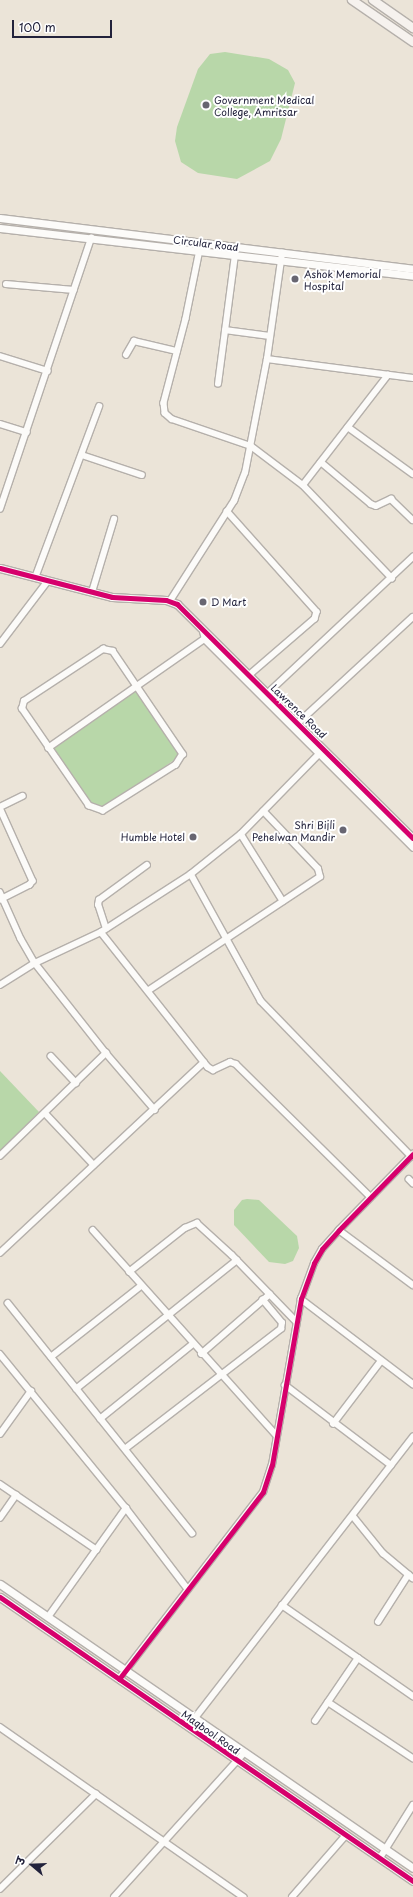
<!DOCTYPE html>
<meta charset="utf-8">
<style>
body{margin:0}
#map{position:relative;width:413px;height:1897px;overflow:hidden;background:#ebe4d8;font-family:"Playpen Sans","Playpen Sans Deva",sans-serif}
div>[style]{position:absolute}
.green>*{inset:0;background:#b8d7a9}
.roads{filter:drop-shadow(1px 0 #b5b0ab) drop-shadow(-1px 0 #b5b0ab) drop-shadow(0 1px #b5b0ab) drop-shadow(0 -1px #b5b0ab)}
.minor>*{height:5.5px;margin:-2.75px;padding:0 2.75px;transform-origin:2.75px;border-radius:2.75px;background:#fcfbf9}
.tertiary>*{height:7px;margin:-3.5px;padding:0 3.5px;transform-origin:3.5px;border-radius:3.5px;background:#fcfbf9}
.secondary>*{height:8px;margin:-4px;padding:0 4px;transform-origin:4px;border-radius:4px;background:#f6f2ee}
.cycleway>*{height:5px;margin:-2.5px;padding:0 2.5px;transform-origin:2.5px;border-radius:2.5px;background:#d6006c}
.dots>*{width:11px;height:11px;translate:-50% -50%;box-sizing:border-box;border:2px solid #fff;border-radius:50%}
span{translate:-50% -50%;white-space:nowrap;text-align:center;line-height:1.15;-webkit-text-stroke:4px #fff;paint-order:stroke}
.poi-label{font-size:10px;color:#22223b}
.left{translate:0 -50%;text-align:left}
.right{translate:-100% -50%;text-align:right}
.street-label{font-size:10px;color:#22223b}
.north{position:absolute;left:12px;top:1845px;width:40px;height:40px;-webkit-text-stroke:3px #fff;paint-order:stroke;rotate:289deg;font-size:11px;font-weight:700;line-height:16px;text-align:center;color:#22223b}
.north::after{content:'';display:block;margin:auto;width:14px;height:18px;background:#22223b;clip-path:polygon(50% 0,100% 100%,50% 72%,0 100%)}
.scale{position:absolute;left:12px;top:20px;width:100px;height:18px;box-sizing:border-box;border:2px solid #22223b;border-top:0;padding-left:5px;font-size:12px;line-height:14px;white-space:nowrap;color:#22223b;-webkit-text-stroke:3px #fff;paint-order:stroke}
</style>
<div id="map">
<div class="green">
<i style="clip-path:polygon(225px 52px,269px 59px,288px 70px,295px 83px,281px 139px,270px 161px,237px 179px,198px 173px,181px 162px,175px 141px,177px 127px,198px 69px,210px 54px)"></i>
<i style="clip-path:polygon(135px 691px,181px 755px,108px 807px,91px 804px,53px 749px)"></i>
<i style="clip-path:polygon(0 1071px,39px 1112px,0 1151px)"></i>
<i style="clip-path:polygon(247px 1199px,259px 1200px,297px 1236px,299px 1248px,293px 1261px,285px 1264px,269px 1262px,234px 1225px,234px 1210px,242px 1200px)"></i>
</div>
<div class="roads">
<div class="minor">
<i style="left:200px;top:250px;width:70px;rotate:101.5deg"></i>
<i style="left:186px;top:319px;width:87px;rotate:104.7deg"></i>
<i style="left:164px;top:403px;width:10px;rotate:84deg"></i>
<i style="left:165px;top:413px;width:9px;rotate:41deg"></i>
<i style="left:172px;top:419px;width:83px;rotate:18.9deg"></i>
<i style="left:251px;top:446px;width:65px;rotate:36.9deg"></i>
<i style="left:303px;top:485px;width:129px;rotate:46.3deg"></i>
<i style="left:6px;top:284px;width:68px;rotate:5deg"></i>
<i style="left:225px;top:330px;width:45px;rotate:7.6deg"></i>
<i style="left:126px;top:355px;width:16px;rotate:-60deg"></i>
<i style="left:134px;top:341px;width:44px;rotate:13.1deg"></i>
<i style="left:0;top:356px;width:50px;rotate:17.4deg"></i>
<i style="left:267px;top:359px;width:147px;rotate:7.4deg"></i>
<i style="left:218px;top:384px;width:130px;rotate:-82.5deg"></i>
<i style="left:0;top:424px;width:28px;rotate:17deg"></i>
<i style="left:348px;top:427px;width:80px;rotate:35.9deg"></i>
<i style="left:82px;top:455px;width:63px;rotate:18.4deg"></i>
<i style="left:321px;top:462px;width:65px;rotate:40deg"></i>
<i style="left:371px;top:504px;width:5px;rotate:22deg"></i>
<i style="left:376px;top:506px;width:17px;rotate:-25deg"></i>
<i style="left:391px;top:499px;width:30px;rotate:44deg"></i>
<i style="left:303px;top:485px;width:139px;rotate:-52.3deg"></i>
<i style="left:0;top:509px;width:286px;rotate:-71.4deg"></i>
<i style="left:227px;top:511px;width:135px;rotate:48.3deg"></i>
<i style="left:317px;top:612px;width:7px;rotate:106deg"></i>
<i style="left:315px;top:619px;width:86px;rotate:139.3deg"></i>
<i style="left:35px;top:578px;width:183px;rotate:-69.5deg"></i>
<i style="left:92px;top:592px;width:76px;rotate:-73.2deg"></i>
<i style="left:170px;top:601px;width:119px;rotate:-57.4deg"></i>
<i style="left:234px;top:501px;width:30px;rotate:-69deg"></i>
<i style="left:245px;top:473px;width:116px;rotate:-79.1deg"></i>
<i style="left:267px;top:359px;width:107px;rotate:-81.9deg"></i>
<i style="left:0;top:644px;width:78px;rotate:-52.8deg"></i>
<i style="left:103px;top:649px;width:10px;rotate:11deg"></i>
<i style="left:113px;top:651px;width:125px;rotate:55.8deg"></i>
<i style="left:183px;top:754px;width:13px;rotate:122deg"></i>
<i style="left:176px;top:765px;width:86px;rotate:147.8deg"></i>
<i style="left:103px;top:811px;width:15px;rotate:-160deg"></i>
<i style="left:89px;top:806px;width:118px;rotate:-124.6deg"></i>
<i style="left:22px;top:709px;width:8px;rotate:-76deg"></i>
<i style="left:24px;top:701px;width:95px;rotate:-33.4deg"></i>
<i style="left:268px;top:693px;width:199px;rotate:-43.2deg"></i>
<i style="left:298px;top:723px;width:156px;rotate:-42.7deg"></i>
<i style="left:48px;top:748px;width:194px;rotate:-34.9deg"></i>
<i style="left:0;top:807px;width:25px;rotate:-26deg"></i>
<i style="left:0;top:808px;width:80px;rotate:65.7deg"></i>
<i style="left:33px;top:881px;width:5px;rotate:127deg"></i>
<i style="left:30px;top:885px;width:34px;rotate:153deg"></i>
<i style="left:241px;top:834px;width:79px;rotate:57.9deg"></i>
<i style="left:191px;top:874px;width:145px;rotate:61.1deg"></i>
<i style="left:261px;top:1001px;width:216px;rotate:45.9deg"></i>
<i style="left:0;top:892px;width:51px;rotate:65.9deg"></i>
<i style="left:21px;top:939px;width:28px;rotate:60deg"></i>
<i style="left:35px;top:963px;width:115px;rotate:51.7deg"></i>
<i style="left:106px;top:1053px;width:75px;rotate:49.3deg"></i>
<i style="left:106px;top:929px;width:25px;rotate:-108deg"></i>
<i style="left:98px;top:905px;width:5px;rotate:-79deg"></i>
<i style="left:99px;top:900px;width:59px;rotate:-36.1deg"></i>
<i style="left:101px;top:932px;width:172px;rotate:51.6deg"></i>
<i style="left:208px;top:1067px;width:6px;rotate:31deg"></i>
<i style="left:213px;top:1070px;width:19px;rotate:-25deg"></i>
<i style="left:230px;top:1062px;width:6px;rotate:18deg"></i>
<i style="left:236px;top:1064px;width:188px;rotate:44.6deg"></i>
<i style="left:0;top:985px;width:41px;rotate:-32.2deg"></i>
<i style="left:35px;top:963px;width:73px;rotate:-25.2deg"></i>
<i style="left:101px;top:932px;width:107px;rotate:-32.8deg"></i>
<i style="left:191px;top:874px;width:64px;rotate:-38.7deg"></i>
<i style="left:241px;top:834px;width:113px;rotate:-45.7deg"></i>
<i style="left:149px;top:990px;width:205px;rotate:-33.5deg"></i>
<i style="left:320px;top:877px;width:8px;rotate:-104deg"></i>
<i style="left:318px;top:869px;width:79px;rotate:-133.5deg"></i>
<i style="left:51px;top:1056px;width:37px;rotate:47deg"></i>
<i style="left:45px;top:1113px;width:71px;rotate:46.7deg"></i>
<i style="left:0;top:1156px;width:148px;rotate:-44.2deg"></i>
<i style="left:409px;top:1179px;width:6px;rotate:45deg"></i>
<i style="left:93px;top:1230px;width:276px;rotate:48.2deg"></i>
<i style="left:339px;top:1230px;width:92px;rotate:36.6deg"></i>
<i style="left:0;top:1253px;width:279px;rotate:-43.1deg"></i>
<i style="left:129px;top:1272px;width:71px;rotate:-38.2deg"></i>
<i style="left:185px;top:1228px;width:13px;rotate:-23deg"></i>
<i style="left:197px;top:1223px;width:47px;rotate:42.4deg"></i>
<i style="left:232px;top:1255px;width:93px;rotate:45.9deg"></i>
<i style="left:301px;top:1299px;width:141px;rotate:37.2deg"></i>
<i style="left:8px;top:1303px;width:295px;rotate:51.3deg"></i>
<i style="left:0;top:1354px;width:199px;rotate:50.7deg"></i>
<i style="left:126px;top:1508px;width:102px;rotate:52.6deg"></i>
<i style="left:201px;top:1354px;width:91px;rotate:-41deg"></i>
<i style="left:51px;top:1357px;width:115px;rotate:-38.3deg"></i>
<i style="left:285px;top:1385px;width:133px;rotate:37deg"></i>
<i style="left:76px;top:1389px;width:206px;rotate:-38.7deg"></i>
<i style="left:100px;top:1419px;width:119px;rotate:-38.9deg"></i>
<i style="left:333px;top:1424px;width:79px;rotate:-52.7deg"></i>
<i style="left:0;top:1434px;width:53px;rotate:-54.2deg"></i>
<i style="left:125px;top:1449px;width:197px;rotate:-37.6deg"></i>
<i style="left:281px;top:1329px;width:6px;rotate:-81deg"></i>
<i style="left:282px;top:1323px;width:30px;rotate:-130deg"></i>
<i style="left:0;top:1484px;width:117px;rotate:34.2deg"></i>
<i style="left:353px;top:1516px;width:48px;rotate:51deg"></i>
<i style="left:383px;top:1553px;width:39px;rotate:40deg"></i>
<i style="left:0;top:1518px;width:28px;rotate:-55deg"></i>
<i style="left:282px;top:1605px;width:160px;rotate:34.8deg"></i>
<i style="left:48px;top:1617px;width:134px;rotate:-54.4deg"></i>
<i style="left:378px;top:1622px;width:56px;rotate:-57.4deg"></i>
<i style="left:119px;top:1679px;width:236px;rotate:-52.4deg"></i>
<i style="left:263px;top:1492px;width:28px;rotate:-72deg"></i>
<i style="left:272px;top:1465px;width:169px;rotate:-80.1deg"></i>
<i style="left:301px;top:1299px;width:38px;rotate:-70deg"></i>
<i style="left:314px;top:1263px;width:16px;rotate:-60deg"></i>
<i style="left:322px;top:1249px;width:25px;rotate:-48deg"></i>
<i style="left:339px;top:1230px;width:106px;rotate:-45.8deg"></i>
<i style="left:328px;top:1702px;width:102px;rotate:33.4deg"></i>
<i style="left:195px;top:1718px;width:356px;rotate:-52.2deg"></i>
<i style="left:315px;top:1721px;width:76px;rotate:-55.7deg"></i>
<i style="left:0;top:1727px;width:297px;rotate:34.9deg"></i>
<i style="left:380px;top:1858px;width:62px;rotate:-58.1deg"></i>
<i style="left:0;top:1889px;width:135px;rotate:-44.7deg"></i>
<i style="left:114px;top:1897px;width:194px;rotate:-47.9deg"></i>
<i style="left:292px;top:1897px;width:82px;rotate:-48.9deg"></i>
</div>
<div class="tertiary">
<i style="left:0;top:218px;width:416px;rotate:7deg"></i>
<i style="left:0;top:228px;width:416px;rotate:6.6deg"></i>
<i style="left:0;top:568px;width:116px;rotate:14.5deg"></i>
<i style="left:112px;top:597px;width:54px;rotate:3.2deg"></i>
<i style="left:166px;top:600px;width:12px;rotate:20deg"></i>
<i style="left:177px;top:604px;width:332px;rotate:44.8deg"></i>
<i style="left:203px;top:631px;width:8px;rotate:76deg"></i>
<i style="left:205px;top:639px;width:294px;rotate:45deg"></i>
<i style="left:0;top:1584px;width:501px;rotate:34.51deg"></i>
<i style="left:0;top:1597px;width:501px;rotate:34.51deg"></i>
</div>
<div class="secondary">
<i style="left:352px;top:0;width:74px;rotate:34.5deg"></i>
<i style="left:373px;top:0;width:49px;rotate:35deg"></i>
</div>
</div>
<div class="cycleway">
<i style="left:0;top:568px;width:116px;rotate:14.5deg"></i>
<i style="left:112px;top:597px;width:54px;rotate:3.2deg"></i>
<i style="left:166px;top:600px;width:12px;rotate:20deg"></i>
<i style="left:177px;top:604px;width:332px;rotate:44.8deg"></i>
<i style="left:0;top:1597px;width:501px;rotate:34.51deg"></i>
<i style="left:119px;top:1679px;width:236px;rotate:-52.4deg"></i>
<i style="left:263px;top:1492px;width:28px;rotate:-72deg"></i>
<i style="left:272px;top:1465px;width:169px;rotate:-80.1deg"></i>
<i style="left:301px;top:1299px;width:38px;rotate:-70deg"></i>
<i style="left:314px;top:1263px;width:16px;rotate:-60deg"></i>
<i style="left:322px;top:1249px;width:25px;rotate:-48deg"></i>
<i style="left:339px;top:1230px;width:106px;rotate:-45.8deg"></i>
</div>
<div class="dots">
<i style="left:206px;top:105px;background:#686672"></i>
<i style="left:295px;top:279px;background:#686672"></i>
<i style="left:203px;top:602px;background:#686672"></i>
<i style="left:343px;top:830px;background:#686672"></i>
<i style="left:193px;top:837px;background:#686672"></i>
</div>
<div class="poi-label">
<span class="left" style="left:214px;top:105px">Government Medical<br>College, Amritsar</span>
<span class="left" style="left:304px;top:279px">Ashok Memorial<br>Hospital</span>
<span class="left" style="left:211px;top:602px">D Mart</span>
<span class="right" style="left:335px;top:830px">Shri Bijli<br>Pehelwan Mandir</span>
<span class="right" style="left:185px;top:837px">Humble Hotel</span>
</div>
<div class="street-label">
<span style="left:206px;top:243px;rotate:7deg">Circular Road</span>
<span style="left:299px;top:711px;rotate:44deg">Lawrence Road</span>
<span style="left:211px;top:1732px;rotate:35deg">Maqbool Road</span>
</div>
<div class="north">उ</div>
<div class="scale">100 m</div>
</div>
